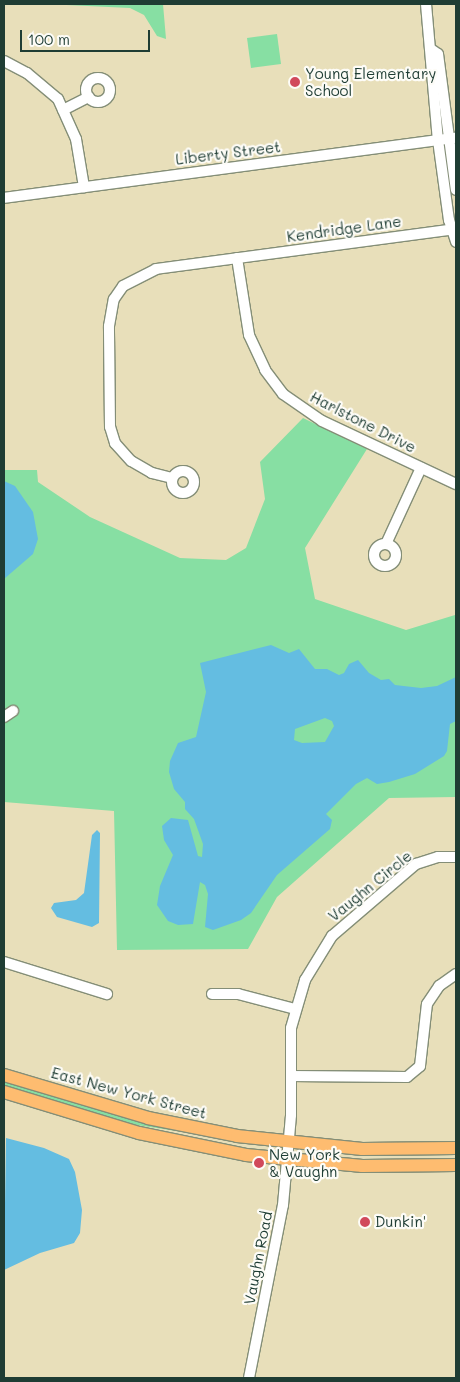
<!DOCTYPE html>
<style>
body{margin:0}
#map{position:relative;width:460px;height:1382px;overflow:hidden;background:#e8dfba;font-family:Mali,sans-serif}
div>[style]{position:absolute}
.green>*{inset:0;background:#87dfa3}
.water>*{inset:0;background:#64bde1}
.roads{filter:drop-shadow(1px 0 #848e77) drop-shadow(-1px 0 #848e77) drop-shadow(0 1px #848e77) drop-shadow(0 -1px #848e77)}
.minor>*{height:10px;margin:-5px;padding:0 5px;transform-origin:5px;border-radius:5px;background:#fff}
.minor>.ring{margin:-5px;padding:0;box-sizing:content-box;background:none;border:10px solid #fff;border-radius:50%}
.major>*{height:12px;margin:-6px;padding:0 6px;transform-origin:6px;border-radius:6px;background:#febc70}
.dots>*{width:14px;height:14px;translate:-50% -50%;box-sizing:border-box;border:2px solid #fdfcf7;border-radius:50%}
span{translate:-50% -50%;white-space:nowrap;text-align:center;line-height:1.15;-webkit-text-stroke:4.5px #fdfcf7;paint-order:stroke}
.poi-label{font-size:15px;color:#1f3d34}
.left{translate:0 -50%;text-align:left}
.street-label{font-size:15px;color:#1f3d34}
.frame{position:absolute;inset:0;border:5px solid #1f3d34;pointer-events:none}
.scale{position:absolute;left:20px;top:30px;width:130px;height:22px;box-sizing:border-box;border:2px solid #1f3d34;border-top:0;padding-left:6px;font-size:15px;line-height:18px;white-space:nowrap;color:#1f3d34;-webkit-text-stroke:4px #fdfcf7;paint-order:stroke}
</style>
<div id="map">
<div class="green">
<i style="clip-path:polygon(45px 4px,163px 4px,166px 39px,157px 36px,144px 15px,130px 8px)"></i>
<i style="clip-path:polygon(277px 34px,281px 64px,251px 68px,247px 38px)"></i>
<i style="clip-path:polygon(303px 418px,367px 449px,305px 548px,315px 599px,406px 630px,455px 615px,456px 612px,456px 797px,389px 798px,277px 897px,248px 949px,117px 950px,114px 811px,4px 802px,4px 470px,37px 470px,38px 482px,90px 517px,180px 558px,226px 560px,246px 548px,265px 499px,260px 462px)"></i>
<i style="clip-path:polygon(4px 1080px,136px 1121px,183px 1132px,117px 1122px,4px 1087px)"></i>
</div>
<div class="water">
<i style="clip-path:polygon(4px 481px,15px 486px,33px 512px,38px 539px,33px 554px,4px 579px)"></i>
<i style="clip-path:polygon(evenodd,271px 645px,289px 653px,299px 649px,315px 669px,327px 669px,339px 675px,344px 673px,349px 664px,358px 660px,369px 673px,381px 680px,389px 679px,395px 685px,421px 688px,437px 686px,456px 677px,456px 721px,450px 724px,447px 751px,444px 756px,415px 774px,389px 782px,377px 784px,367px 778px,356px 784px,326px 814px,332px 820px,330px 829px,277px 875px,251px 913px,241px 920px,213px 930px,205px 927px,208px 894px,205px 885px,200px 882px,193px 924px,178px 925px,168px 921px,157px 905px,160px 886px,173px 855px,164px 840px,162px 826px,171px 818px,188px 820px,198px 856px,202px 857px,203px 844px,194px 819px,185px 809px,185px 802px,174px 789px,169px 772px,170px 761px,178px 743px,196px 737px,206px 692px,200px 663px,271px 645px,325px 718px,332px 721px,334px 726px,325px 742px,302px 743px,294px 740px,295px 729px,325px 718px)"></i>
<i style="clip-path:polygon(97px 830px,100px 833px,99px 923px,92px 927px,57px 917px,51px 908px,54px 903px,76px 900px,84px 893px,92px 835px)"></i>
<i style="clip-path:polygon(6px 1138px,44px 1148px,69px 1159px,75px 1172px,82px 1210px,80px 1233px,74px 1243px,40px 1253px,4px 1270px)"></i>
</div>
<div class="roads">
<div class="minor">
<i style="left:426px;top:4px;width:137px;rotate:85deg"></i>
<i style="left:438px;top:140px;width:81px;rotate:82.2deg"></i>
<i style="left:449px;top:220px;width:23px;rotate:72deg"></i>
<i style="left:432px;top:50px;width:7px;rotate:34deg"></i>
<i style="left:438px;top:54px;width:137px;rotate:82.5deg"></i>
<i style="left:4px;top:61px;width:26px;rotate:28deg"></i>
<i style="left:27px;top:73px;width:40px;rotate:40deg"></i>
<i style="left:58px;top:99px;width:44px;rotate:65.8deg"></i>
<i style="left:76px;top:139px;width:49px;rotate:80.5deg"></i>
<i class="ring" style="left:86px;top:78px;width:14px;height:14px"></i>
<i style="left:63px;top:110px;width:29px;rotate:-27deg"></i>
<i style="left:4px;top:198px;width:456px;rotate:-7.6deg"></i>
<i style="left:237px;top:258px;width:78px;rotate:81.1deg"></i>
<i style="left:249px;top:335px;width:38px;rotate:65deg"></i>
<i style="left:265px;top:370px;width:30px;rotate:53deg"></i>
<i style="left:283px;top:394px;width:47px;rotate:34.7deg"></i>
<i style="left:322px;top:421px;width:148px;rotate:25.2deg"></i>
<i class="ring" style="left:172px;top:471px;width:12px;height:12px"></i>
<i style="left:172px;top:478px;width:21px;rotate:-166deg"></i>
<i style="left:152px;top:473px;width:24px;rotate:-150deg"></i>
<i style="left:131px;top:461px;width:24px;rotate:-132deg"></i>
<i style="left:115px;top:443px;width:17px;rotate:-107deg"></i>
<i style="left:110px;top:427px;width:101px;rotate:-90.6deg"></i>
<i style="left:109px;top:326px;width:27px;rotate:-80deg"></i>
<i style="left:114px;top:299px;width:16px;rotate:-55deg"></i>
<i style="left:123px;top:286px;width:37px;rotate:-27deg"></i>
<i style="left:156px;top:269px;width:303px;rotate:-7.6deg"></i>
<i class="ring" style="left:374px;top:544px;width:12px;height:12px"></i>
<i style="left:386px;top:544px;width:84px;rotate:-65.3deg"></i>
<i style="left:4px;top:717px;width:11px;rotate:-34deg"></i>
<i style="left:4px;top:962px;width:108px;rotate:17.3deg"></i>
<i style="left:212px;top:994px;width:26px"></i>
<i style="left:238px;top:994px;width:59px;rotate:14.7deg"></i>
<i style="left:291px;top:1076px;width:116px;rotate:0.5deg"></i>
<i style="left:407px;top:1077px;width:17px;rotate:-40deg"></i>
<i style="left:420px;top:1066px;width:62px;rotate:-83.6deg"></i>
<i style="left:427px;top:1004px;width:22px;rotate:-56deg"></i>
<i style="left:439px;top:986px;width:21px;rotate:-35deg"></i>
<i style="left:249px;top:1378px;width:176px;rotate:-78.9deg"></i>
<i style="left:283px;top:1205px;width:90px;rotate:-84.9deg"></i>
<i style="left:291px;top:1115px;width:87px;rotate:-90deg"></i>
<i style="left:291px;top:1028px;width:50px;rotate:-73.7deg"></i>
<i style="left:305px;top:980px;width:52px;rotate:-58.5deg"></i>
<i style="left:332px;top:936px;width:111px;rotate:-40.6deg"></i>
<i style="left:416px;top:864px;width:23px;rotate:-18deg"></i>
<i style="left:438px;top:857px;width:18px"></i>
</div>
<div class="major">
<i style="left:4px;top:1075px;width:150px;rotate:16.6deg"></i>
<i style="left:148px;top:1118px;width:91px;rotate:11.4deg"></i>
<i style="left:237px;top:1136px;width:126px;rotate:5.9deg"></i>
<i style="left:362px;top:1149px;width:94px;rotate:-0.6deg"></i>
<i style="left:4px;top:1092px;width:141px;rotate:16.9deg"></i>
<i style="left:139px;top:1133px;width:109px;rotate:11.6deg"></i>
<i style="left:246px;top:1155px;width:117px;rotate:5.4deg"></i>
<i style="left:362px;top:1166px;width:94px;rotate:-0.6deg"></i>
</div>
</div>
<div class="dots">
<i style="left:295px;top:82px;background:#d1495b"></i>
<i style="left:259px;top:1163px;background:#d1495b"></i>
<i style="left:365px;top:1222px;background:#d1495b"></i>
</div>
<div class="poi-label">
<span class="left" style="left:305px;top:82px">Young Elementary<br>School</span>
<span class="left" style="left:269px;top:1163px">New York<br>&amp; Vaughn</span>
<span class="left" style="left:375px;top:1222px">Dunkin'</span>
</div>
<div class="street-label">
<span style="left:228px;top:153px;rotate:-7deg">Liberty Street</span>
<span style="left:344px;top:229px;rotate:-8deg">Kendridge Lane</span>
<span style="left:363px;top:422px;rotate:27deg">Harlstone Drive</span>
<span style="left:370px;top:886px;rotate:-39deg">Vaughn Circle</span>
<span style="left:129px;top:1093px;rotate:15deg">East New York Street</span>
<span style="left:258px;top:1258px;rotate:-79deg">Vaughn Road</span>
</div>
<div class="frame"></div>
<div class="scale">100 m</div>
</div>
